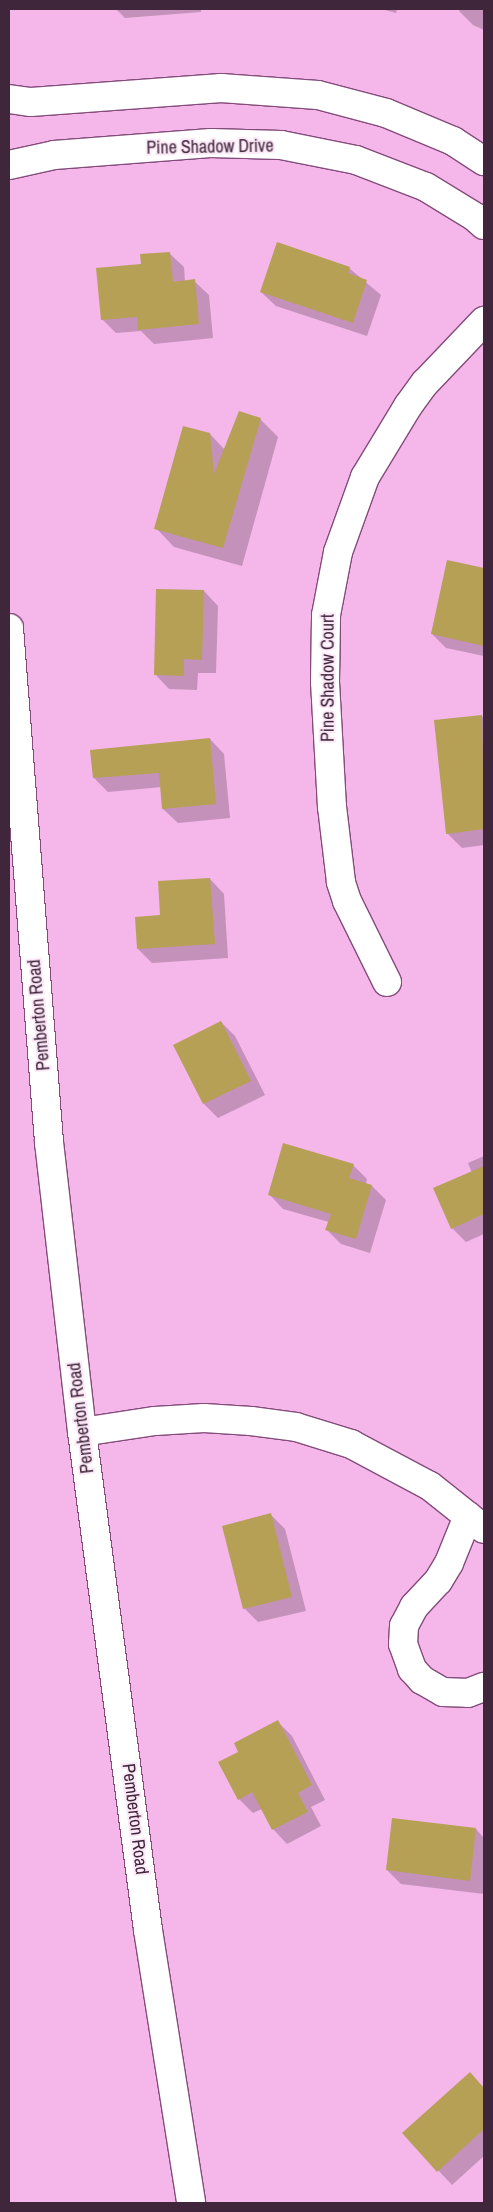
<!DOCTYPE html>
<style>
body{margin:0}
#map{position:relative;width:493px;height:2212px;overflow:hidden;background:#f5b6ea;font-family:"Archivo Narrow",sans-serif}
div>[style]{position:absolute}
.shadow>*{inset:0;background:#0003}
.building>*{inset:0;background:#b6a055}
.roads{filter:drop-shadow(1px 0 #834c7a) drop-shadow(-1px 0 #834c7a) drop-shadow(0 1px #834c7a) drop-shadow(0 -1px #834c7a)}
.minor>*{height:28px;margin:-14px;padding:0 14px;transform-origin:14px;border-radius:14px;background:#fff}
.tertiary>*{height:28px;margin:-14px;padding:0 14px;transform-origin:14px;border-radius:14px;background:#fff}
span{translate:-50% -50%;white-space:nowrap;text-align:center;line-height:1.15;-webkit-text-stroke:4px #fce8f7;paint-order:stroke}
.street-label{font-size:18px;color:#3f263b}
.frame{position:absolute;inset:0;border:10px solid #3f263b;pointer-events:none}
</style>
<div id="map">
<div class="shadow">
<i style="clip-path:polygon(116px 9px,201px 9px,201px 12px,125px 18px)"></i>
<i style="clip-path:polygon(381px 9px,397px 9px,396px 13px)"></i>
<i style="clip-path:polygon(460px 9px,484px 9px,484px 30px,473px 25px,459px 11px)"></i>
<i style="clip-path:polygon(169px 253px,184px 267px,185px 282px,194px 281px,209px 295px,213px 338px,154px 344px,141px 331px,116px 333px,102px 319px,142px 265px)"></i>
<i style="clip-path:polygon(349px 268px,381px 295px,367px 336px,276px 306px,261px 292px)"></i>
<i style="clip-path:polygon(260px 419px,278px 437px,242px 566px,174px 547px,156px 528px,210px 434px,225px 450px)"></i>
<i style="clip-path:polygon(447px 562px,484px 570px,484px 656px,446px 648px,432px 634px)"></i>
<i style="clip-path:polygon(204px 591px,218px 606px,216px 673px,198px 673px,197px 690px,169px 689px,155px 674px)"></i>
<i style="clip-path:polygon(482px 716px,484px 719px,484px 845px,462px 848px,448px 834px)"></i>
<i style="clip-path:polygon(210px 739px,224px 754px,230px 818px,178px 823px,163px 809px,162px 787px,108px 792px,94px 778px)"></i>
<i style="clip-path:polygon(210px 879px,224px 894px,228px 958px,152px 963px,138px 949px,161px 916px)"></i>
<i style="clip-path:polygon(221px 1022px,235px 1036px,265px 1095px,218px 1118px,204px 1104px,175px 1046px)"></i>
<i style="clip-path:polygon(484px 1156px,484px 1234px,466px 1242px,452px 1228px,472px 1173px,468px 1163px)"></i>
<i style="clip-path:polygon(353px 1165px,367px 1179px,366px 1184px,372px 1186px,386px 1200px,370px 1253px,341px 1244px,327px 1230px,329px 1222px,283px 1209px,269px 1194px)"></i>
<i style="clip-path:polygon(271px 1515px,285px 1529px,306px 1611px,258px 1622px,244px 1608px)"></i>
<i style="clip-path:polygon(278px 1722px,292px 1736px,325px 1800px,311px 1807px,321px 1826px,287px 1844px,273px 1829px,262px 1809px,253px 1813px,239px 1799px,240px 1752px)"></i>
<i style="clip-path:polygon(476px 1829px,484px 1838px,484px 1894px,401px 1884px,387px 1870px)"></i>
<i style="clip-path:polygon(477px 2094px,484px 2103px,484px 2156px,452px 2185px,404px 2134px)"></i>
</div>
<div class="building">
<i style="clip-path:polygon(277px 242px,350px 267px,348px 273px,367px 280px,353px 323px,260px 292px)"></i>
<i style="clip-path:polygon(170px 252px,173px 282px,195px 279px,199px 324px,138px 330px,137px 317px,101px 320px,96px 268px,141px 264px,140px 254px)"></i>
<i style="clip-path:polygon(239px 411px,261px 418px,223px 548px,154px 529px,183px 426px,210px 433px,214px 474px)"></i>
<i style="clip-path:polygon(447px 560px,484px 568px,484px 646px,431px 634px)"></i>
<i style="clip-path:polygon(156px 589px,204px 590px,202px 660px,184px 659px,184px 676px,154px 675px)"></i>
<i style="clip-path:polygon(482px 715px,484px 829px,446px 834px,434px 720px)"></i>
<i style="clip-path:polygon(210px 738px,216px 804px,162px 809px,159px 773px,93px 778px,90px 750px)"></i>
<i style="clip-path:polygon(210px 878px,215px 944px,137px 949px,135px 917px,160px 915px,158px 881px)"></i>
<i style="clip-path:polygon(221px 1021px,251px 1081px,203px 1104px,173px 1045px)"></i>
<i style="clip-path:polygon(283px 1143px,354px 1164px,349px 1178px,372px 1185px,356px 1239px,325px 1230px,331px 1214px,268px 1195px)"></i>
<i style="clip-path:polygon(484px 1166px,484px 1214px,451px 1229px,433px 1188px)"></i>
<i style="clip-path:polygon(271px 1513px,292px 1597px,243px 1609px,222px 1526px)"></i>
<i style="clip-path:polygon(278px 1720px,312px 1785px,298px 1793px,308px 1812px,272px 1830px,252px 1792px,238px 1800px,218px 1762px,238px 1752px,234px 1743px)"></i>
<i style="clip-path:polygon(392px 1818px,476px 1828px,470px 1881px,386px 1870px)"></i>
<i style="clip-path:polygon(470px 2072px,484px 2088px,484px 2129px,437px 2172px,402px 2133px)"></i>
</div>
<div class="roads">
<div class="minor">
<i style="left:9px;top:99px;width:22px;rotate:8deg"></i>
<i style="left:31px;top:102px;width:191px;rotate:-4.2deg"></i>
<i style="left:221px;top:88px;width:97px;rotate:4.1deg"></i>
<i style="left:318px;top:95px;width:70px;rotate:14.8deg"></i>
<i style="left:386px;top:113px;width:73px;rotate:22.7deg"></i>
<i style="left:453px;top:141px;width:37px;rotate:33deg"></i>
<i style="left:9px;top:165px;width:46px;rotate:-12.5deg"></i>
<i style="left:54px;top:155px;width:157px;rotate:-4.4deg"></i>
<i style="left:211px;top:143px;width:70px;rotate:1.6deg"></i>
<i style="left:281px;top:145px;width:76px;rotate:11.3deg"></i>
<i style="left:356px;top:160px;width:75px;rotate:21.1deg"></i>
<i style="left:426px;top:187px;width:57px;rotate:31.5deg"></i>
<i style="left:475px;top:217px;width:12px;rotate:42deg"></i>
<i style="left:387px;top:982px;width:90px;rotate:-116.3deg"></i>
<i style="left:347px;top:901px;width:20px;rotate:-108deg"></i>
<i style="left:341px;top:882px;width:76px;rotate:-96.8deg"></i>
<i style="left:332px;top:807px;width:125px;rotate:-93.2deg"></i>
<i style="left:325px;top:682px;width:67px;rotate:-89.1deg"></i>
<i style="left:326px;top:615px;width:64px;rotate:-79.2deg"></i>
<i style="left:338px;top:552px;width:80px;rotate:-70.2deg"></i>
<i style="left:365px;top:477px;width:83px;rotate:-58.8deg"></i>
<i style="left:408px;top:406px;width:29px;rotate:-54deg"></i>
<i style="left:425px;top:383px;width:86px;rotate:-46.4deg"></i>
<i style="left:82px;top:1432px;width:74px;rotate:-8.6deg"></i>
<i style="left:155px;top:1421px;width:49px;rotate:-3.5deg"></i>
<i style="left:204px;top:1418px;width:47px;rotate:3.7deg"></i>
<i style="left:251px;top:1421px;width:45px;rotate:7.6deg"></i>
<i style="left:296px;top:1427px;width:58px;rotate:17.2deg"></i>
<i style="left:351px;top:1444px;width:89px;rotate:28deg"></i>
<i style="left:430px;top:1486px;width:69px;rotate:38.5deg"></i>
<i style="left:468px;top:1516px;width:51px;rotate:112deg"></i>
<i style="left:449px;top:1563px;width:21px;rotate:121deg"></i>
<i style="left:438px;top:1581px;width:35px;rotate:133deg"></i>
<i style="left:414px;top:1607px;width:21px;rotate:118deg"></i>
<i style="left:404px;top:1626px;width:18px;rotate:93deg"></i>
<i style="left:403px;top:1644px;width:27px;rotate:70deg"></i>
<i style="left:412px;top:1669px;width:15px;rotate:48deg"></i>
<i style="left:422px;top:1680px;width:24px;rotate:30deg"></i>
<i style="left:443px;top:1692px;width:25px;rotate:2deg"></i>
<i style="left:468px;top:1693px;width:17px;rotate:-21deg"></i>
</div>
<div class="tertiary">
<i style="left:9px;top:628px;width:516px;rotate:85.55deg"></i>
<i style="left:49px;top:1142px;width:292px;rotate:83.5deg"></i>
<i style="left:82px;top:1432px;width:502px;rotate:82.45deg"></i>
<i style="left:148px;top:1930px;width:276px;rotate:81deg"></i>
</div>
</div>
<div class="street-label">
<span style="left:210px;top:147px;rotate:-1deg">Pine Shadow Drive</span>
<span style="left:328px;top:678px;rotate:-90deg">Pine Shadow Court</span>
<span style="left:39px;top:1015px;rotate:-95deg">Pemberton Road</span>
<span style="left:81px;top:1418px;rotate:-97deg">Pemberton Road</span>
<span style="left:135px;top:1819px;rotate:83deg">Pemberton Road</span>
</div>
<div class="frame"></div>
</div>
